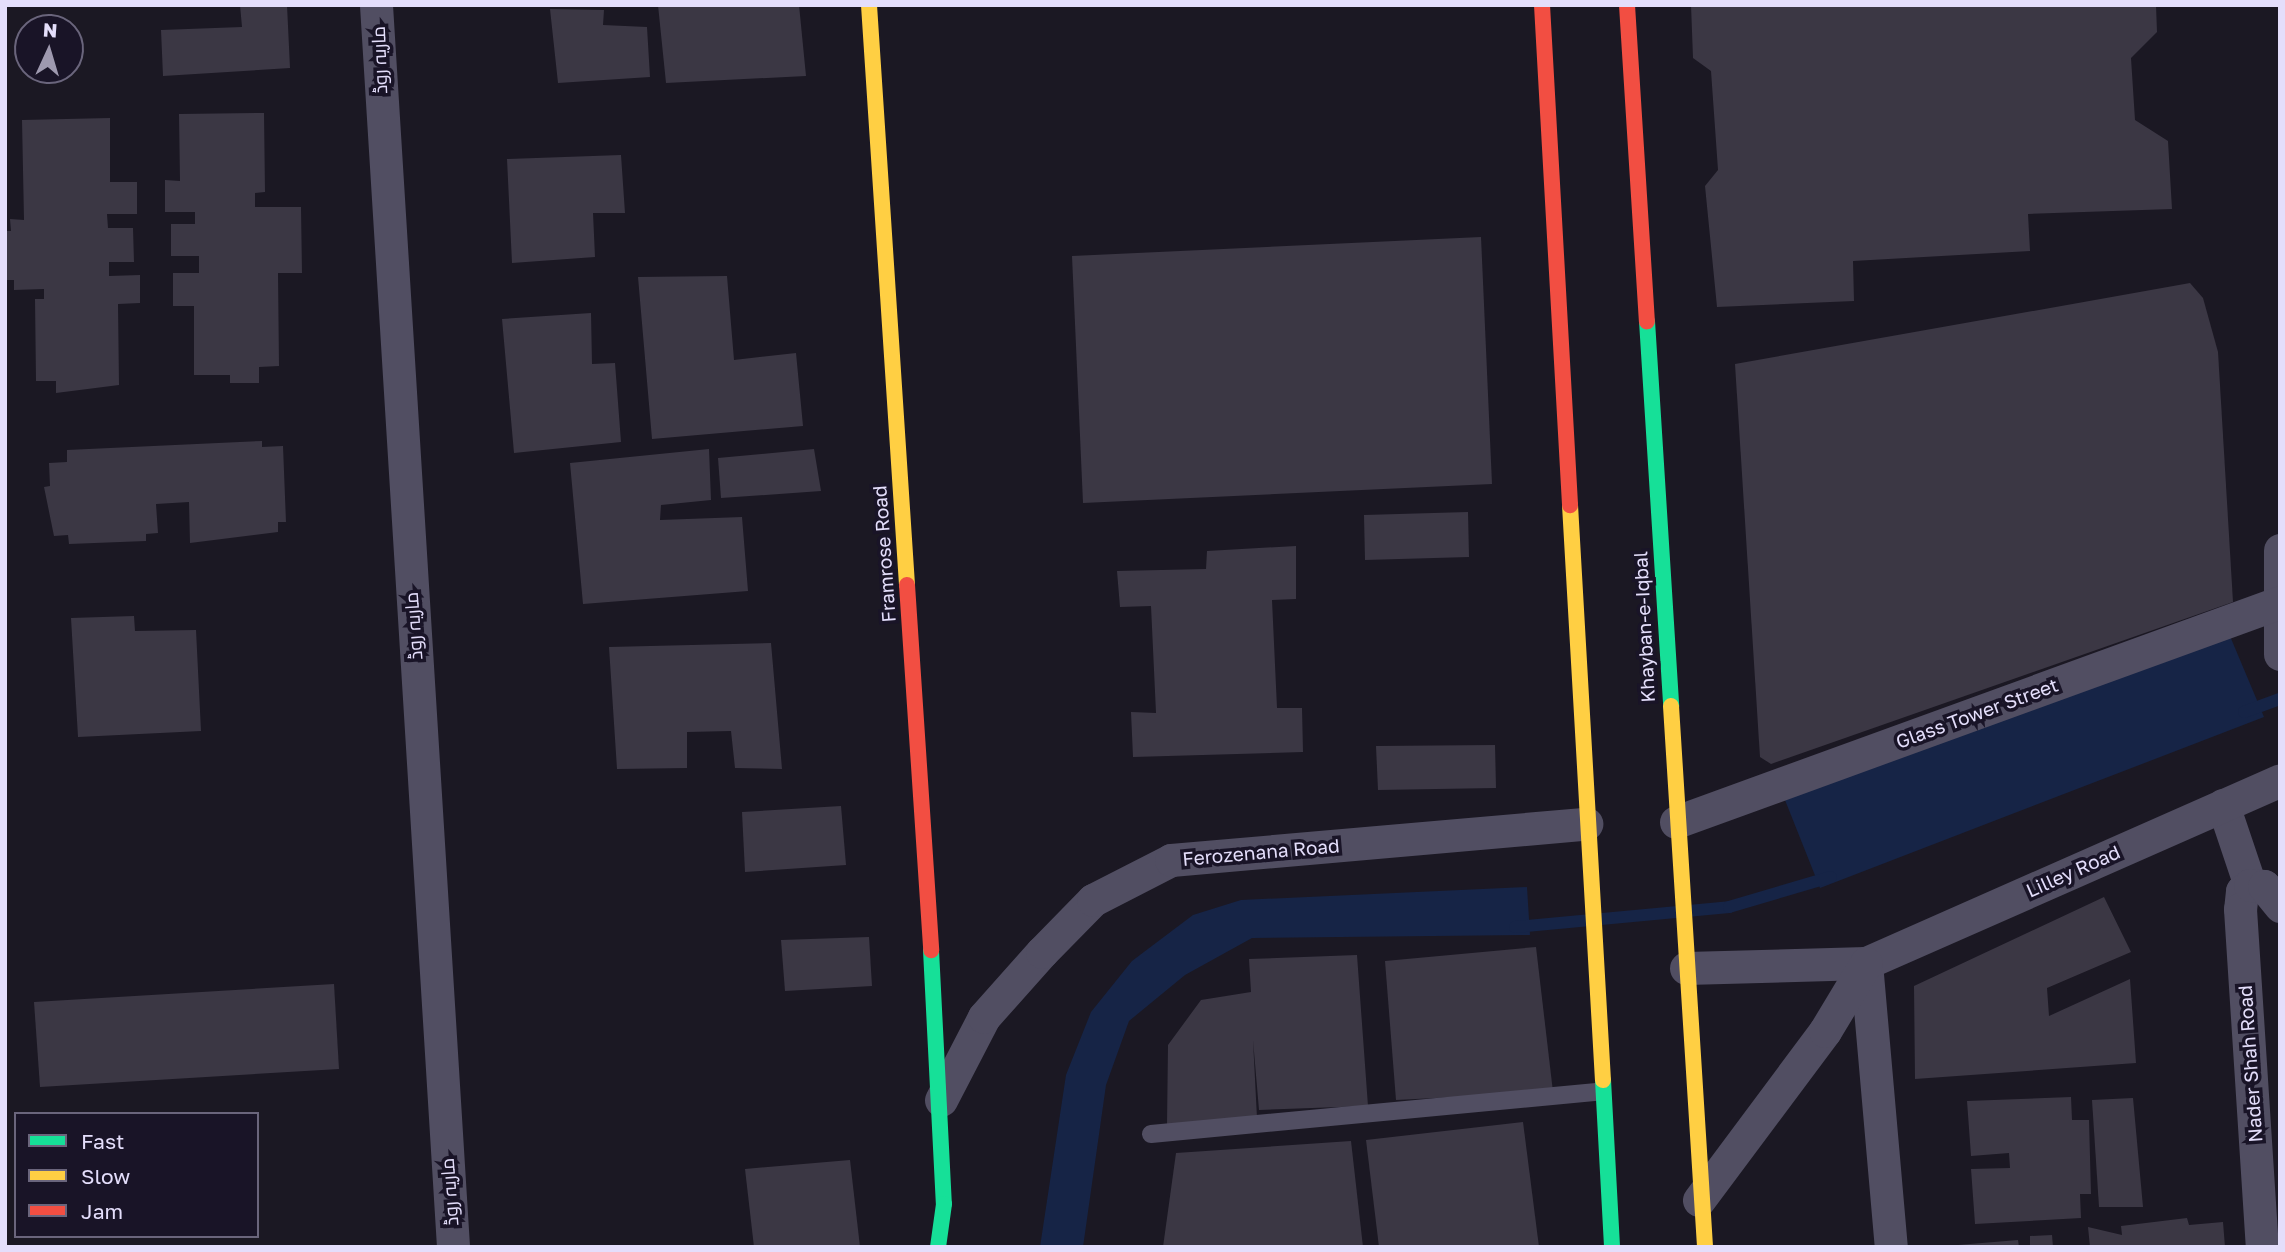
<!DOCTYPE html>
<meta charset="utf-8">
<style>
body{margin:0}
#map{position:relative;width:2285px;height:1252px;overflow:hidden;background:#1b1823;font-family:"Golos Text",Cairo,sans-serif}
div>[style]{position:absolute}
.water>*{inset:0;background:#162446}
.stream>*{height:12px;margin:-6px;padding:0 6px;transform-origin:6px;border-radius:6px;background:#162446}
.building>*{inset:0;background:#3b3744}
.lane>*{height:18px;margin:-9px;padding:0 9px;transform-origin:9px;border-radius:9px;background:#514e62}
.street>*{height:33px;margin:-16.5px;padding:0 16.5px;transform-origin:16.5px;border-radius:16.5px;background:#514e62}
.fast>*{height:16px;margin:-8px;padding:0 8px;transform-origin:8px;border-radius:8px;background:#16e098}
.slow>*{height:16px;margin:-8px;padding:0 8px;transform-origin:8px;border-radius:8px;background:#ffcf43}
.jam>*{height:16px;margin:-8px;padding:0 8px;transform-origin:8px;border-radius:8px;background:#f24e42}
span{translate:-50% -50%;white-space:nowrap;text-align:center;line-height:1.15;-webkit-text-stroke:7px #191427;paint-order:stroke}
.street-label{font-size:19px;color:#e4defb}
.frame{position:absolute;inset:0;border:7px solid #e4defb;pointer-events:none}
.legend{position:absolute;left:14px;top:1112px;width:245px;height:126px;box-sizing:border-box;background:#191427;border:2px solid #6a657c;margin:0;padding:9px 12px;list-style:none;font-size:21px;color:#e4defb}
.legend li{display:flex;align-items:center;gap:14px;height:35px}
.legend b{width:35px;border:2px solid #6a657c}
.north{position:absolute;left:14px;top:14px;width:70px;height:70px;box-sizing:border-box;background:#191427;border:2px solid #6a657c;border-radius:50%;rotate:4deg;font-size:19px;font-weight:700;line-height:28px;text-align:center;color:#e4defb}
.north::after{content:'';display:block;margin:auto;width:24px;height:32px;background:#9e99af;clip-path:polygon(50% 0,100% 100%,50% 72%,0 100%)}
</style>
<div id="map">
<div class="water">
<i style="clip-path:polygon(2227px 629px,2264px 717px,1820px 888px,1785px 800px)"></i>
<i style="clip-path:polygon(1527px 887px,1530px 935px,1252px 938px,1185px 975px,1129px 1021px,1106px 1085px,1083px 1247px,1040px 1247px,1066px 1075px,1091px 1012px,1132px 961px,1193px 915px,1241px 900px)"></i>
</div>
<div class="stream">
<i style="left:2244px;top:712px;width:38px;rotate:-20deg"></i>
<i style="left:1515px;top:927px;width:215px;rotate:-5.3deg"></i>
<i style="left:1729px;top:907px;width:106px;rotate:-16.4deg"></i>
</div>
<div class="building">
<i style="clip-path:polygon(240px 5px,287px 5px,290px 68px,163px 76px,161px 30px,242px 27px)"></i>
<i style="clip-path:polygon(658px 5px,799px 5px,806px 76px,666px 83px)"></i>
<i style="clip-path:polygon(1691px 5px,2156px 5px,2157px 32px,2131px 58px,2135px 120px,2168px 141px,2172px 209px,2028px 214px,2030px 251px,1853px 261px,1854px 301px,1717px 307px,1705px 186px,1718px 170px,1711px 71px,1693px 58px)"></i>
<i style="clip-path:polygon(550px 9px,604px 10px,603px 25px,647px 27px,650px 77px,558px 83px)"></i>
<i style="clip-path:polygon(264px 113px,265px 192px,255px 193px,255px 207px,301px 207px,302px 273px,278px 273px,279px 366px,259px 367px,259px 383px,230px 383px,230px 375px,194px 375px,194px 306px,173px 306px,173px 273px,199px 273px,199px 256px,171px 256px,171px 224px,195px 224px,195px 212px,165px 212px,165px 180px,180px 181px,179px 114px)"></i>
<i style="clip-path:polygon(110px 118px,110px 182px,137px 182px,137px 214px,107px 214px,108px 228px,133px 228px,134px 262px,109px 262px,109px 276px,140px 275px,140px 303px,118px 304px,119px 385px,56px 393px,56px 381px,36px 381px,35px 299px,44px 299px,44px 289px,14px 290px,14px 280px,5px 280px,5px 231px,11px 231px,10px 219px,24px 220px,22px 120px)"></i>
<i style="clip-path:polygon(621px 155px,625px 213px,593px 213px,595px 257px,512px 263px,507px 159px)"></i>
<i style="clip-path:polygon(1481px 237px,1492px 484px,1083px 503px,1072px 256px)"></i>
<i style="clip-path:polygon(727px 276px,734px 360px,796px 353px,803px 426px,652px 439px,638px 277px)"></i>
<i style="clip-path:polygon(2190px 283px,2203px 298px,2218px 352px,2233px 602px,1771px 764px,1760px 757px,1735px 364px)"></i>
<i style="clip-path:polygon(591px 313px,592px 364px,615px 363px,621px 442px,514px 453px,502px 319px)"></i>
<i style="clip-path:polygon(262px 441px,262px 447px,283px 446px,286px 522px,278px 522px,278px 532px,190px 543px,189px 502px,156px 504px,158px 533px,146px 534px,146px 541px,69px 544px,68px 535px,54px 536px,44px 487px,50px 486px,49px 463px,67px 462px,67px 450px)"></i>
<i style="clip-path:polygon(709px 449px,711px 500px,661px 505px,660px 520px,742px 517px,748px 591px,583px 604px,570px 463px)"></i>
<i style="clip-path:polygon(814px 449px,821px 491px,721px 498px,718px 458px)"></i>
<i style="clip-path:polygon(1468px 512px,1469px 557px,1365px 560px,1364px 515px)"></i>
<i style="clip-path:polygon(1296px 546px,1296px 599px,1272px 600px,1277px 708px,1302px 708px,1303px 752px,1133px 757px,1131px 712px,1156px 713px,1151px 606px,1120px 607px,1117px 571px,1206px 569px,1207px 551px)"></i>
<i style="clip-path:polygon(134px 616px,135px 631px,196px 630px,201px 731px,78px 737px,71px 618px)"></i>
<i style="clip-path:polygon(771px 643px,782px 769px,735px 768px,731px 731px,687px 732px,687px 768px,617px 769px,609px 647px)"></i>
<i style="clip-path:polygon(1495px 745px,1496px 788px,1378px 790px,1376px 746px)"></i>
<i style="clip-path:polygon(841px 806px,846px 865px,745px 872px,742px 812px)"></i>
<i style="clip-path:polygon(2104px 897px,2131px 952px,2047px 988px,2049px 1016px,2130px 979px,2136px 1063px,1915px 1079px,1914px 986px)"></i>
<i style="clip-path:polygon(869px 937px,872px 986px,785px 991px,781px 940px)"></i>
<i style="clip-path:polygon(1536px 947px,1553px 1092px,1396px 1100px,1385px 961px)"></i>
<i style="clip-path:polygon(1357px 955px,1368px 1106px,1259px 1110px,1253px 1040px,1257px 1118px,1167px 1125px,1168px 1045px,1201px 1000px,1251px 992px,1249px 959px)"></i>
<i style="clip-path:polygon(334px 984px,339px 1069px,40px 1087px,34px 1002px)"></i>
<i style="clip-path:polygon(2071px 1097px,2072px 1120px,2089px 1120px,2091px 1194px,2080px 1194px,2081px 1218px,1975px 1224px,1971px 1169px,2010px 1168px,2009px 1153px,1971px 1156px,1967px 1101px)"></i>
<i style="clip-path:polygon(2133px 1098px,2143px 1207px,2099px 1207px,2092px 1100px)"></i>
<i style="clip-path:polygon(1523px 1122px,1539px 1247px,1379px 1247px,1366px 1140px)"></i>
<i style="clip-path:polygon(1351px 1141px,1363px 1247px,1163px 1247px,1176px 1153px)"></i>
<i style="clip-path:polygon(850px 1160px,860px 1247px,754px 1247px,745px 1169px)"></i>
<i style="clip-path:polygon(2187px 1218px,2189px 1225px,2223px 1222px,2225px 1247px,2090px 1247px,2088px 1227px,2122px 1235px,2121px 1226px)"></i>
<i style="clip-path:polygon(2052px 1235px,2053px 1247px,2030px 1247px,2030px 1236px)"></i>
<i style="clip-path:polygon(2018px 1240px,2019px 1247px,1959px 1247px,1958px 1245px)"></i>
</div>
<div class="lane">
<i style="left:1151px;top:1134px;width:453px;rotate:-5.4deg"></i>
</div>
<div class="street">
<i style="left:376px;top:5px;width:1244px;rotate:86.45deg"></i>
<i style="left:2280px;top:550px;width:104px;rotate:90deg"></i>
<i style="left:2223px;top:805px;width:84px;rotate:71.4deg"></i>
<i style="left:1676px;top:822px;width:641px;rotate:-19.99deg"></i>
<i style="left:2250px;top:885px;width:10px;rotate:143deg"></i>
<i style="left:2242px;top:891px;width:18px;rotate:96deg"></i>
<i style="left:2240px;top:909px;width:339px;rotate:86.3deg"></i>
<i style="left:2250px;top:885px;width:14px;rotate:4deg"></i>
<i style="left:2264px;top:886px;width:26px;rotate:51deg"></i>
<i style="left:1866px;top:963px;width:285px;rotate:85deg"></i>
<i style="left:1686px;top:968px;width:180px;rotate:-1.6deg"></i>
<i style="left:1866px;top:963px;width:453px;rotate:-23.8deg"></i>
<i style="left:941px;top:1100px;width:93px;rotate:-62.6deg"></i>
<i style="left:984px;top:1017px;width:87px;rotate:-48.3deg"></i>
<i style="left:1042px;top:952px;width:73px;rotate:-45.6deg"></i>
<i style="left:1093px;top:900px;width:88px;rotate:-27.1deg"></i>
<i style="left:1171px;top:860px;width:417px;rotate:-5deg"></i>
<i style="left:1699px;top:1200px;width:211px;rotate:-53.3deg"></i>
<i style="left:1825px;top:1031px;width:79px;rotate:-58.9deg"></i>
</div>
<div class="fast">
<i style="left:1647px;top:321px;width:386px;rotate:86.4deg"></i>
<i style="left:931px;top:950px;width:254px;rotate:87.1deg"></i>
<i style="left:944px;top:1204px;width:43px;rotate:97.9deg"></i>
<i style="left:1603px;top:1080px;width:167px;rotate:86.9deg"></i>
</div>
<div class="slow">
<i style="left:869px;top:5px;width:581px;rotate:86.25deg"></i>
<i style="left:1570px;top:505px;width:576px;rotate:86.72deg"></i>
<i style="left:1671px;top:706px;width:542px;rotate:86.4deg"></i>
</div>
<div class="jam">
<i style="left:1542px;top:5px;width:501px;rotate:86.79deg"></i>
<i style="left:1627px;top:5px;width:317px;rotate:86.4deg"></i>
<i style="left:907px;top:585px;width:366px;rotate:86.2deg"></i>
</div>
<div class="street-label">
<span style="left:379px;top:60px;rotate:-92deg">ماریہ روڈ</span>
<span style="left:884px;top:554px;rotate:-94deg">Framrose Road</span>
<span style="left:413px;top:626px;rotate:-94deg">ماریہ روڈ</span>
<span style="left:1644px;top:627px;rotate:-93deg">Khayban-e-Iqbal</span>
<span style="left:1977px;top:713px;rotate:-20deg">Glass Tower Street</span>
<span style="left:1261px;top:852px;rotate:-5deg">Ferozenana Road</span>
<span style="left:2073px;top:871px;rotate:-24deg">Lilley Road</span>
<span style="left:2250px;top:1064px;rotate:-94deg">Nader Shah Road</span>
<span style="left:449px;top:1192px;rotate:-94deg">ماریہ روڈ</span>
</div>
<div class="frame"></div>
<ul class="legend">
<li><b style="height:9px;background:#16e098"></b>Fast</li>
<li><b style="height:9px;background:#ffcf43"></b>Slow</li>
<li><b style="height:9px;background:#f24e42"></b>Jam</li>
</ul>
<div class="north">N</div>
</div>
